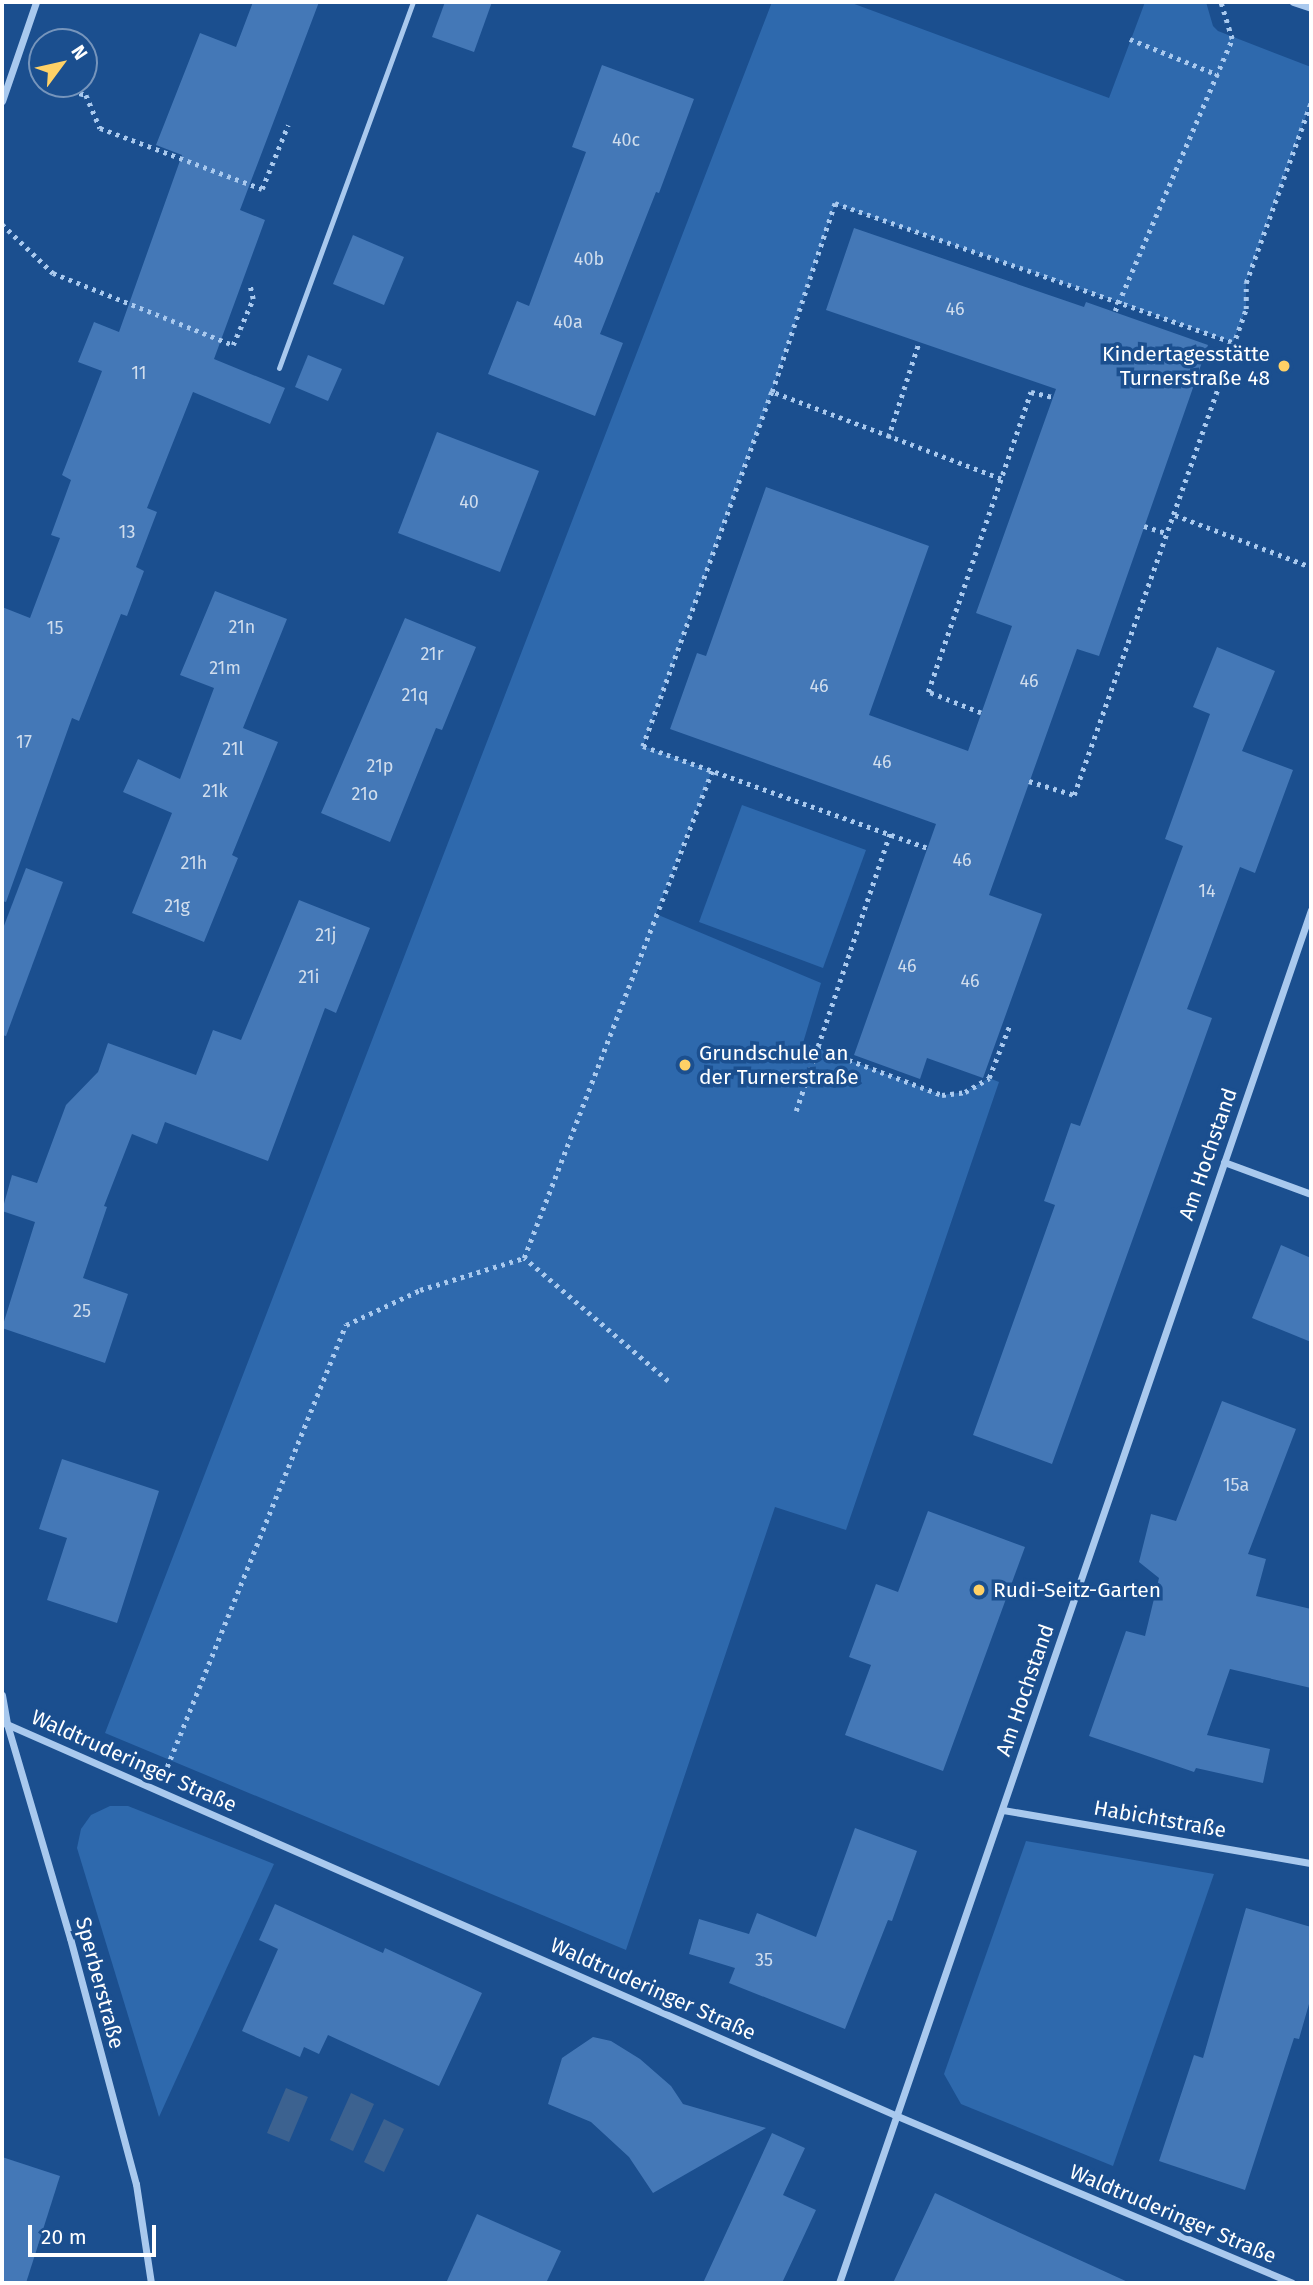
<!DOCTYPE html>
<meta charset="utf-8">
<style>
body{margin:0}
#map{position:relative;width:1313px;height:2285px;overflow:hidden;background:#1b4f8f;font-family:"Fira Sans",sans-serif}
div>[style]{position:absolute}
.green>*{inset:0;background:#2e69ad}
.water>*{inset:0;background:#3c6290}
.building>*{inset:0;background:#4478b7}
.path>*{height:4.5px;margin-top:-2.25px;transform-origin:0;background:repeating-linear-gradient(90deg,#a9c9ee 0 3.5px,transparent 0 8.5px)}
.lane>*{height:5px;margin:-2.5px;padding:0 2.5px;transform-origin:2.5px;border-radius:2.5px;background:#a9c9ee}
.street>*{height:7px;margin:-3.5px;padding:0 3.5px;transform-origin:3.5px;border-radius:3.5px;background:#a9c9ee}
.dots>*{width:19px;height:19px;translate:-50% -50%;box-sizing:border-box;border:4px solid #1b4f8f;border-radius:50%}
span{translate:-50% -50%;white-space:nowrap;text-align:center;line-height:1.15;-webkit-text-stroke:7px #1b4f8f;paint-order:stroke}
.number-label{font-size:18px;color:#d0dded}
.number-label span{-webkit-text-stroke-width:0}
.poi-label{font-size:21px;color:#fff}
.right{translate:-100% -50%;text-align:right}
.left{translate:0 -50%;text-align:left}
.street-label{font-size:21px;color:#fff}
.frame{position:absolute;inset:0;border:4px solid #fff;pointer-events:none}
.north{position:absolute;left:28px;top:28px;width:70px;height:70px;box-sizing:border-box;background:#1b4f8f;border:2px solid #7695bc;border-radius:50%;rotate:57deg;font-size:19px;font-weight:700;line-height:28px;text-align:center;color:#fff}
.north::after{content:'';display:block;margin:auto;width:24px;height:32px;background:#ffd166;clip-path:polygon(50% 0,100% 100%,50% 72%,0 100%)}
.scale{position:absolute;left:28px;top:2225px;width:128px;height:32px;box-sizing:border-box;border:4px solid #fff;border-top:0;padding-left:9px;font-size:21px;line-height:24px;white-space:nowrap;color:#fff;-webkit-text-stroke:5px #1b4f8f;paint-order:stroke}
</style>
<div id="map">
<div class="green">
<i style="clip-path:polygon(772px 2px,849px 2px,1109px 98px,1145px 2px,1206px 2px,1213px 26px,1218px 31px,1311px 67px,1311px 102px,1246px 282px,1246px 309px,1233px 342px,835px 204px,772px 392px,643px 746px,712px 771px,656px 914px,821px 983px,803px 1043px,942px 1095px,965px 1092px,989px 1078px,999px 1082px,846px 1530px,775px 1507px,626px 1950px,105px 1733px)"></i>
<i style="clip-path:polygon(742px 805px,866px 850px,823px 968px,699px 922px)"></i>
<i style="clip-path:polygon(110px 1806px,128px 1806px,274px 1864px,159px 2117px,77px 1848px,81px 1829px,91px 1815px)"></i>
<i style="clip-path:polygon(1026px 1841px,1214px 1874px,1113px 2166px,961px 2104px,944px 2074px)"></i>
</div>
<div class="water">
<i style="clip-path:polygon(286px 2088px,308px 2097px,289px 2142px,267px 2133px)"></i>
<i style="clip-path:polygon(351px 2093px,374px 2104px,353px 2151px,330px 2140px)"></i>
<i style="clip-path:polygon(384px 2119px,404px 2129px,384px 2172px,364px 2162px)"></i>
</div>
<div class="building">
<i style="clip-path:polygon(253px 2px,319px 2px,240px 210px,265px 220px,214px 359px,285px 388px,270px 424px,193px 392px,147px 508px,157px 512px,136px 567px,144px 571px,127px 616px,121px 614px,79px 721px,72px 718px,6px 902px,2px 901px,2px 607px,30px 618px,60px 538px,51px 535px,71px 480px,62px 475px,102px 371px,78px 362px,94px 322px,119px 332px,182px 155px,156px 145px,200px 33px,236px 47px)"></i>
<i style="clip-path:polygon(445px 2px,492px 2px,474px 52px,432px 37px)"></i>
<i style="clip-path:polygon(602px 65px,694px 99px,659px 193px,656px 192px,600px 334px,623px 343px,595px 416px,488px 374px,517px 301px,529px 306px,586px 152px,572px 147px)"></i>
<i style="clip-path:polygon(854px 228px,1084px 307px,1086px 302px,1208px 345px,1099px 656px,1077px 649px,989px 895px,1042px 914px,983px 1078px,927px 1058px,920px 1079px,854px 1055px,936px 824px,670px 729px,697px 653px,706px 656px,766px 487px,929px 546px,869px 715px,968px 751px,1012px 626px,976px 613px,1056px 389px,826px 310px)"></i>
<i style="clip-path:polygon(353px 235px,404px 257px,384px 305px,333px 284px)"></i>
<i style="clip-path:polygon(308px 355px,342px 369px,328px 401px,295px 387px)"></i>
<i style="clip-path:polygon(437px 432px,539px 471px,500px 572px,398px 533px)"></i>
<i style="clip-path:polygon(215px 591px,287px 619px,243px 728px,278px 742px,232px 855px,238px 858px,204px 942px,132px 913px,172px 813px,123px 792px,138px 759px,180px 779px,214px 688px,180px 675px)"></i>
<i style="clip-path:polygon(405px 618px,476px 647px,442px 730px,436px 728px,390px 842px,321px 813px)"></i>
<i style="clip-path:polygon(1217px 647px,1275px 671px,1242px 751px,1293px 770px,1255px 873px,1240px 867px,1187px 1009px,1212px 1018px,1052px 1464px,973px 1435px,1055px 1205px,1044px 1201px,1071px 1123px,1080px 1126px,1183px 846px,1165px 839px,1210px 714px,1193px 707px)"></i>
<i style="clip-path:polygon(26px 868px,63px 882px,6px 1036px,2px 1035px,2px 931px)"></i>
<i style="clip-path:polygon(299px 900px,370px 928px,336px 1013px,325px 1008px,268px 1161px,165px 1122px,157px 1144px,132px 1134px,104px 1206px,107px 1207px,83px 1278px,128px 1294px,105px 1363px,2px 1328px,35px 1222px,2px 1211px,12px 1175px,37px 1183px,66px 1105px,98px 1072px,108px 1043px,196px 1075px,213px 1030px,241px 1040px)"></i>
<i style="clip-path:polygon(1281px 1245px,1311px 1258px,1311px 1342px,1252px 1318px)"></i>
<i style="clip-path:polygon(1222px 1401px,1296px 1429px,1248px 1554px,1266px 1559px,1256px 1596px,1311px 1609px,1311px 1688px,1230px 1669px,1207px 1735px,1270px 1749px,1263px 1783px,1196px 1768px,1194px 1772px,1089px 1736px,1126px 1631px,1145px 1636px,1159px 1578px,1139px 1562px,1151px 1514px,1176px 1521px)"></i>
<i style="clip-path:polygon(62px 1459px,159px 1491px,117px 1623px,47px 1600px,67px 1538px,39px 1529px)"></i>
<i style="clip-path:polygon(928px 1511px,1025px 1547px,943px 1771px,845px 1735px,871px 1665px,849px 1657px,876px 1584px,898px 1592px)"></i>
<i style="clip-path:polygon(855px 1828px,917px 1851px,892px 1921px,888px 1920px,845px 2029px,729px 1983px,735px 1968px,689px 1954px,699px 1919px,749px 1934px,757px 1913px,816px 1937px)"></i>
<i style="clip-path:polygon(275px 1904px,383px 1953px,385px 1948px,482px 1993px,439px 2086px,328px 2035px,319px 2054px,304px 2047px,300px 2057px,242px 2031px,278px 1949px,259px 1940px)"></i>
<i style="clip-path:polygon(1246px 1908px,1311px 1927px,1311px 1997px,1299px 2039px,1294px 2038px,1245px 2190px,1159px 2161px,1194px 2055px,1203px 2058px)"></i>
<i style="clip-path:polygon(593px 2037px,611px 2041px,640px 2059px,671px 2086px,683px 2104px,766px 2128px,653px 2193px,629px 2157px,591px 2122px,548px 2104px,562px 2058px)"></i>
<i style="clip-path:polygon(772px 2133px,805px 2148px,783px 2195px,816px 2210px,782px 2283px,703px 2283px)"></i>
<i style="clip-path:polygon(2px 2157px,60px 2176px,26px 2283px,2px 2283px)"></i>
<i style="clip-path:polygon(935px 2193px,992px 2220px,1130px 2283px,893px 2283px)"></i>
<i style="clip-path:polygon(477px 2214px,561px 2251px,546px 2283px,446px 2283px)"></i>
</div>
<div class="path">
<i style="left:1130px;top:39px;width:95px;rotate:22.2deg"></i>
<i style="left:47px;top:84px;width:41px;rotate:15.8deg"></i>
<i style="left:86px;top:95px;width:36px;rotate:67deg"></i>
<i style="left:100px;top:128px;width:173px;rotate:20.6deg"></i>
<i style="left:262px;top:189px;width:69px;rotate:-67.9deg"></i>
<i style="left:2px;top:224px;width:71px;rotate:43.9deg"></i>
<i style="left:53px;top:273px;width:194px;rotate:21.8deg"></i>
<i style="left:233px;top:345px;width:50px;rotate:-66.5deg"></i>
<i style="left:253px;top:299px;width:13px;rotate:-103deg"></i>
<i style="left:1115px;top:311px;width:296px;rotate:-66.7deg"></i>
<i style="left:1232px;top:39px;width:39px;rotate:-107deg"></i>
<i style="left:772px;top:392px;width:377px;rotate:110deg"></i>
<i style="left:643px;top:746px;width:303px;rotate:19.7deg"></i>
<i style="left:888px;top:438px;width:101px;rotate:-72.1deg"></i>
<i style="left:1001px;top:479px;width:245px;rotate:-159.2deg"></i>
<i style="left:772px;top:392px;width:199px;rotate:-71.6deg"></i>
<i style="left:835px;top:203px;width:422px;rotate:19.3deg"></i>
<i style="left:1175px;top:515px;width:146px;rotate:20.9deg"></i>
<i style="left:1144px;top:526px;width:25px;rotate:18deg"></i>
<i style="left:981px;top:713px;width:57px;rotate:-158.4deg"></i>
<i style="left:928px;top:692px;width:317px;rotate:-71.1deg"></i>
<i style="left:1031px;top:392px;width:23px;rotate:13deg"></i>
<i style="left:1029px;top:781px;width:47px;rotate:17.3deg"></i>
<i style="left:1074px;top:795px;width:516px;rotate:-70.51deg"></i>
<i style="left:1246px;top:309px;width:26px;rotate:-90deg"></i>
<i style="left:1246px;top:283px;width:192px;rotate:-70.2deg"></i>
<i style="left:817px;top:1048px;width:134px;rotate:20.6deg"></i>
<i style="left:942px;top:1095px;width:23px;rotate:-7deg"></i>
<i style="left:965px;top:1092px;width:28px;rotate:-30deg"></i>
<i style="left:989px;top:1078px;width:55px;rotate:-68.6deg"></i>
<i style="left:796px;top:1111px;width:293px;rotate:-71.3deg"></i>
<i style="left:668px;top:1381px;width:189px;rotate:-139.5deg"></i>
<i style="left:524px;top:1258px;width:522px;rotate:-68.89deg"></i>
<i style="left:167px;top:1767px;width:477px;rotate:-68deg"></i>
<i style="left:346px;top:1325px;width:82px;rotate:-25.3deg"></i>
<i style="left:420px;top:1290px;width:109px;rotate:-17.1deg"></i>
</div>
<div class="lane">
<i style="left:279px;top:368px;width:390px;rotate:-69.9deg"></i>
</div>
<div class="street">
<i style="left:1293px;top:2px;width:19px;rotate:18deg"></i>
<i style="left:2px;top:101px;width:105px;rotate:-71deg"></i>
<i style="left:1224px;top:1162px;width:93px;rotate:20.2deg"></i>
<i style="left:2px;top:1695px;width:29px;rotate:80deg"></i>
<i style="left:7px;top:1724px;width:223px;rotate:73.6deg"></i>
<i style="left:70px;top:1938px;width:255px;rotate:75deg"></i>
<i style="left:136px;top:2184px;width:100px;rotate:81.4deg"></i>
<i style="left:2px;top:1722px;width:976px;rotate:23.75deg"></i>
<i style="left:895px;top:2115px;width:431px;rotate:22.9deg"></i>
<i style="left:1003px;top:1810px;width:313px;rotate:9.8deg"></i>
<i style="left:839px;top:2283px;width:1452px;rotate:-71.03deg"></i>
</div>
<div class="dots">
<i style="left:1284px;top:366px;background:#ffd166"></i>
<i style="left:685px;top:1065px;background:#ffd166"></i>
<i style="left:979px;top:1590px;background:#ffd166"></i>
</div>
<div class="number-label">
<span style="left:626px;top:140px">40c</span>
<span style="left:589px;top:259px">40b</span>
<span style="left:955px;top:309px">46</span>
<span style="left:568px;top:322px">40a</span>
<span style="left:139px;top:373px">11</span>
<span style="left:469px;top:502px">40</span>
<span style="left:127px;top:532px">13</span>
<span style="left:242px;top:627px">21n</span>
<span style="left:55px;top:628px">15</span>
<span style="left:432px;top:654px">21r</span>
<span style="left:225px;top:668px">21m</span>
<span style="left:1029px;top:681px">46</span>
<span style="left:819px;top:686px">46</span>
<span style="left:415px;top:695px">21q</span>
<span style="left:24px;top:742px">17</span>
<span style="left:233px;top:749px">21l</span>
<span style="left:882px;top:762px">46</span>
<span style="left:380px;top:766px">21p</span>
<span style="left:215px;top:791px">21k</span>
<span style="left:365px;top:794px">21o</span>
<span style="left:962px;top:860px">46</span>
<span style="left:194px;top:863px">21h</span>
<span style="left:1207px;top:891px">14</span>
<span style="left:177px;top:906px">21g</span>
<span style="left:326px;top:935px">21j</span>
<span style="left:907px;top:966px">46</span>
<span style="left:309px;top:977px">21i</span>
<span style="left:970px;top:981px">46</span>
<span style="left:82px;top:1311px">25</span>
<span style="left:1236px;top:1485px">15a</span>
<span style="left:764px;top:1960px">35</span>
</div>
<div class="poi-label">
<span class="right" style="left:1270px;top:366px">Kindertagesstätte<br>Turnerstraße 48</span>
<span class="left" style="left:699px;top:1065px">Grundschule an<br>der Turnerstraße</span>
<span class="left" style="left:993px;top:1590px">Rudi-Seitz-Garten</span>
</div>
<div class="street-label">
<span style="left:1208px;top:1154px;rotate:-71deg">Am Hochstand</span>
<span style="left:1025px;top:1690px;rotate:-71deg">Am Hochstand</span>
<span style="left:134px;top:1761px;rotate:24deg">Waldtruderinger Straße</span>
<span style="left:1160px;top:1819px;rotate:10deg">Habichtstraße</span>
<span style="left:100px;top:1983px;rotate:75deg">Sperberstraße</span>
<span style="left:653px;top:1989px;rotate:24deg">Waldtruderinger Straße</span>
<span style="left:1173px;top:2214px;rotate:23deg">Waldtruderinger Straße</span>
</div>
<div class="frame"></div>
<div class="north">N</div>
<div class="scale">20 m</div>
</div>
